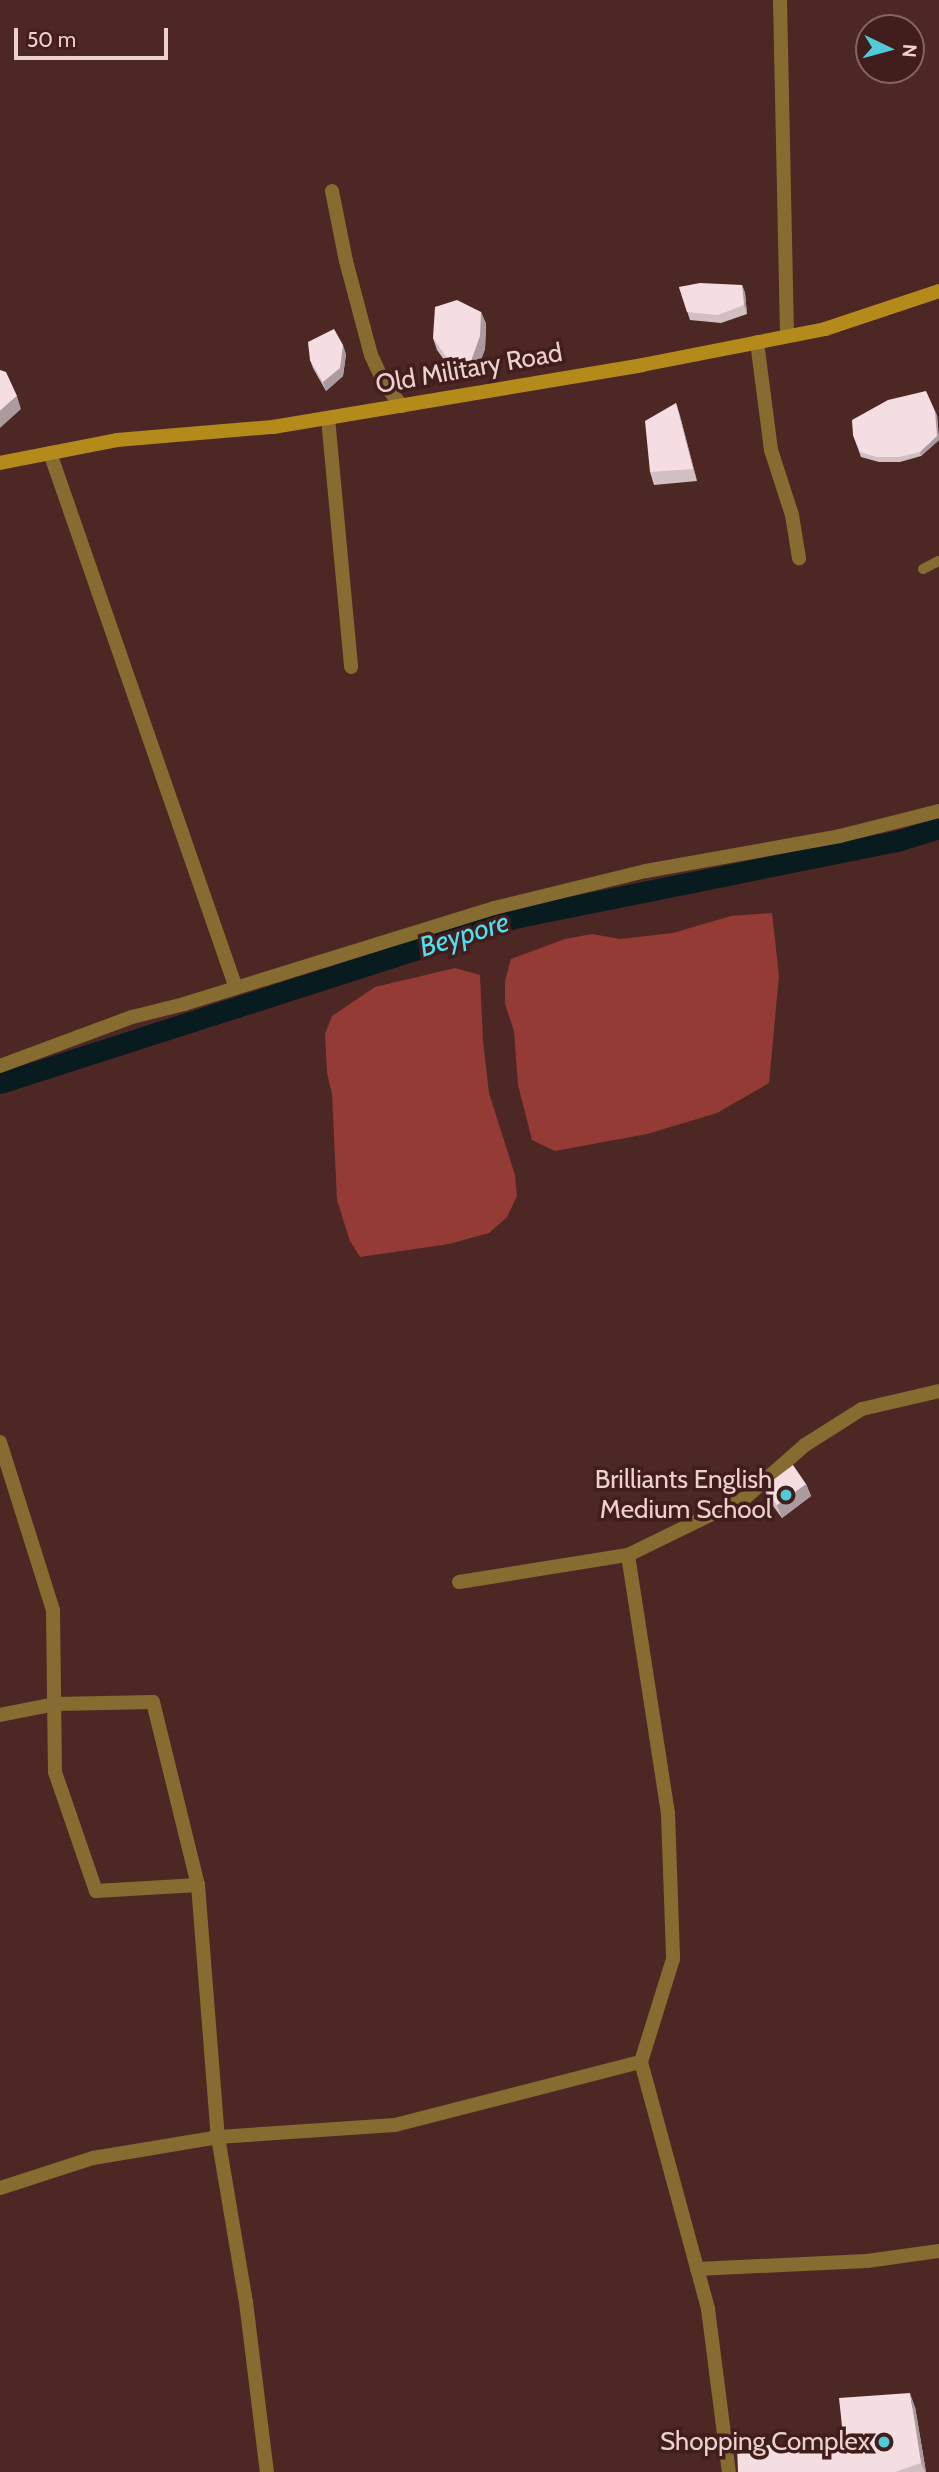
<!DOCTYPE html>
<style>
body{margin:0}
#map{position:relative;width:939px;height:2472px;overflow:hidden;background:#4d2724;font-family:Cabin,sans-serif}
div>[style]{position:absolute}
.green>*{inset:0;background:#943b36}
.canal>*{height:21px;margin:-10.5px;padding:0 10.5px;transform-origin:10.5px;border-radius:10.5px;background:#081b1e}
.service>*{height:10px;margin:-5px;padding:0 5px;transform-origin:5px;border-radius:5px;background:#866c30}
.minor>*{height:14px;margin:-7px;padding:0 7px;transform-origin:7px;border-radius:7px;background:#866c30}
.secondary>*{height:14px;margin:-7px;padding:0 7px;transform-origin:7px;border-radius:7px;background:#b48a1b}
.wall>*{inset:0;background:#d2bfc2}
.shaded-wall>*{inset:0;background:#ab9b9e}
.building>*{inset:0;background:#f4dee1}
.dots>*{width:19px;height:19px;translate:-50% -50%;box-sizing:border-box;border:4px solid #411d1b;border-radius:50%}
span{translate:-50% -50%;white-space:nowrap;text-align:center;line-height:1.15;-webkit-text-stroke:7px #411d1b;paint-order:stroke}
.street-label{font-size:26px;color:#ebd2cf}
.poi-label{font-size:26px;color:#ebd2cf}
.right{translate:-100% -50%;text-align:right}
.water-label{font-size:28px;color:#4ae2f3;font-style:italic}
.north{position:absolute;left:855px;top:14px;width:70px;height:70px;box-sizing:border-box;background:#411d1b;border:2px solid #856563;border-radius:50%;rotate:95deg;font-size:19px;font-weight:700;line-height:28px;text-align:center;color:#ebd2cf}
.north::after{content:'';display:block;margin:auto;width:24px;height:32px;background:#52cbd9;clip-path:polygon(50% 0,100% 100%,50% 72%,0 100%)}
.scale{position:absolute;left:14px;top:28px;width:154px;height:32px;box-sizing:border-box;border:4px solid #ebd2cf;border-top:0;padding-left:9px;font-size:21px;line-height:24px;white-space:nowrap;color:#ebd2cf;-webkit-text-stroke:5px #411d1b;paint-order:stroke}
</style>
<div id="map">
<div class="green">
<i style="clip-path:polygon(772px 913px,779px 976px,769px 1083px,717px 1113px,647px 1134px,555px 1151px,532px 1140px,518px 1085px,514px 1031px,505px 1004px,505px 981px,511px 959px,565px 939px,592px 934px,620px 939px,673px 933px,731px 916px)"></i>
<i style="clip-path:polygon(455px 968px,480px 975px,483px 1041px,489px 1093px,515px 1175px,517px 1196px,507px 1217px,489px 1233px,449px 1244px,360px 1257px,350px 1241px,337px 1200px,332px 1094px,327px 1073px,325px 1034px,332px 1016px,375px 987px)"></i>
</div>
<div class="canal">
<i style="left:0;top:1083px;width:540px;rotate:-17.8deg"></i>
<i style="left:514px;top:918px;width:394px;rotate:-11.4deg"></i>
<i style="left:900px;top:840px;width:41px;rotate:-17.1deg"></i>
</div>
<div class="service">
<i style="left:923px;top:569px;width:18px;rotate:-27deg"></i>
</div>
<div class="minor">
<i style="left:780px;top:0;width:336px;rotate:88.8deg"></i>
<i style="left:332px;top:191px;width:71px;rotate:78.7deg"></i>
<i style="left:346px;top:261px;width:97px;rotate:75.1deg"></i>
<i style="left:371px;top:355px;width:33px;rotate:65deg"></i>
<i style="left:385px;top:385px;width:27px;rotate:51deg"></i>
<i style="left:757px;top:342px;width:109px;rotate:82.6deg"></i>
<i style="left:771px;top:450px;width:68px;rotate:72.1deg"></i>
<i style="left:792px;top:515px;width:44px;rotate:80.8deg"></i>
<i style="left:328px;top:418px;width:250px;rotate:84.7deg"></i>
<i style="left:50px;top:453px;width:566px;rotate:70.83deg"></i>
<i style="left:0;top:1066px;width:141px;rotate:-20.4deg"></i>
<i style="left:132px;top:1017px;width:54px;rotate:-14deg"></i>
<i style="left:184px;top:1004px;width:325px;rotate:-17.2deg"></i>
<i style="left:494px;top:908px;width:156px;rotate:-13.7deg"></i>
<i style="left:646px;top:871px;width:197px;rotate:-10.2deg"></i>
<i style="left:840px;top:836px;width:102px;rotate:-14.2deg"></i>
<i style="left:0;top:1442px;width:176px;rotate:72.5deg"></i>
<i style="left:53px;top:1610px;width:162px;rotate:89.3deg"></i>
<i style="left:55px;top:1772px;width:126px;rotate:71deg"></i>
<i style="left:96px;top:1891px;width:102px;rotate:-3.4deg"></i>
<i style="left:198px;top:1885px;width:253px;rotate:85.5deg"></i>
<i style="left:218px;top:2137px;width:167px;rotate:80.4deg"></i>
<i style="left:246px;top:2302px;width:171px;rotate:83deg"></i>
<i style="left:628px;top:1555px;width:261px;rotate:81.2deg"></i>
<i style="left:668px;top:1813px;width:146px;rotate:88deg"></i>
<i style="left:673px;top:1959px;width:108px;rotate:107.3deg"></i>
<i style="left:459px;top:1582px;width:171px;rotate:-9.1deg"></i>
<i style="left:628px;top:1555px;width:130px;rotate:-26deg"></i>
<i style="left:745px;top:1498px;width:80px;rotate:-41.5deg"></i>
<i style="left:805px;top:1445px;width:67px;rotate:-32.3deg"></i>
<i style="left:862px;top:1409px;width:79px;rotate:-13.2deg"></i>
<i style="left:0;top:1715px;width:56px;rotate:-11.3deg"></i>
<i style="left:55px;top:1704px;width:98px;rotate:-1.2deg"></i>
<i style="left:153px;top:1702px;width:188px;rotate:76.2deg"></i>
<i style="left:0;top:2188px;width:98px;rotate:-17.9deg"></i>
<i style="left:93px;top:2158px;width:127px;rotate:-9.5deg"></i>
<i style="left:218px;top:2137px;width:177px;rotate:-3.9deg"></i>
<i style="left:395px;top:2125px;width:254px;rotate:-14.4deg"></i>
<i style="left:641px;top:2062px;width:256px;rotate:74.8deg"></i>
<i style="left:708px;top:2309px;width:164px;rotate:82.7deg"></i>
<i style="left:697px;top:2269px;width:170px;rotate:-2.7deg"></i>
<i style="left:867px;top:2261px;width:73px;rotate:-7.9deg"></i>
</div>
<div class="secondary">
<i style="left:0;top:463px;width:119px;rotate:-11.1deg"></i>
<i style="left:117px;top:440px;width:157px;rotate:-4.8deg"></i>
<i style="left:273px;top:427px;width:374px;rotate:-9.5deg"></i>
<i style="left:642px;top:365px;width:187px;rotate:-11.1deg"></i>
<i style="left:825px;top:329px;width:120px;rotate:-18.4deg"></i>
</div>
<div class="wall">
<i style="clip-path:polygon(742px 285px,745px 293px,747px 314px,721px 323px,690px 320px,679px 287px)"></i>
<i style="clip-path:polygon(481px 312px,486px 324px,485px 349px,476px 373px,452px 371px,437px 350px,433px 338px)"></i>
<i style="clip-path:polygon(346px 354px,343px 376px,326px 391px,313px 368px,310px 360px)"></i>
<i style="clip-path:polygon(676px 403px,680px 416px,697px 481px,654px 485px,650px 472px)"></i>
<i style="clip-path:polygon(937px 415px,939px 440px,921px 456px,900px 462px,879px 462px,861px 457px,853px 435px)"></i>
<i style="clip-path:polygon(806px 1484px,811px 1496px,782px 1518px,768px 1499px,764px 1487px)"></i>
<i style="clip-path:polygon(915px 2407px,926px 2472px,738px 2472px,844px 2445px)"></i>
</div>
<div class="shaded-wall">
<i style="clip-path:polygon(742px 285px,745px 293px,747px 314px,744px 305px)"></i>
<i style="clip-path:polygon(481px 312px,486px 324px,485px 349px,476px 373px,471px 361px)"></i>
<i style="clip-path:polygon(343px 345px,346px 354px,343px 376px,326px 391px,323px 382px)"></i>
<i style="clip-path:polygon(17px 396px,21px 409px,0 428px,0 411px)"></i>
<i style="clip-path:polygon(676px 403px,680px 416px,697px 481px,693px 469px)"></i>
<i style="clip-path:polygon(935px 411px,937px 415px,939px 440px,921px 456px,920px 452px)"></i>
<i style="clip-path:polygon(806px 1484px,811px 1496px,782px 1518px,777px 1505px)"></i>
<i style="clip-path:polygon(910px 2393px,915px 2407px,926px 2472px,925px 2472px,921px 2463px)"></i>
</div>
<div class="building">
<i style="clip-path:polygon(700px 283px,742px 285px,744px 305px,718px 315px,687px 312px,679px 287px)"></i>
<i style="clip-path:polygon(457px 300px,481px 312px,480px 336px,471px 361px,447px 358px,433px 338px,435px 307px)"></i>
<i style="clip-path:polygon(334px 329px,343px 345px,340px 368px,323px 382px,310px 360px,308px 342px)"></i>
<i style="clip-path:polygon(0 370px,6px 372px,17px 396px,0 411px)"></i>
<i style="clip-path:polygon(926px 391px,935px 411px,937px 436px,920px 452px,899px 457px,877px 457px,860px 452px,853px 435px,852px 420px,888px 400px)"></i>
<i style="clip-path:polygon(676px 403px,693px 469px,650px 472px,645px 421px)"></i>
<i style="clip-path:polygon(793px 1465px,806px 1484px,777px 1505px,764px 1487px)"></i>
<i style="clip-path:polygon(910px 2393px,921px 2463px,895px 2472px,738px 2472px,737px 2445px,844px 2445px,839px 2398px)"></i>
</div>
<div class="dots">
<i style="left:786px;top:1495px;background:#52cbd9"></i>
<i style="left:884px;top:2442px;background:#52cbd9"></i>
</div>
<div class="street-label">
<span style="left:469px;top:369px;rotate:-10deg">Old Military Road</span>
</div>
<div class="poi-label">
<span class="right" style="left:772px;top:1495px">Brilliants English<br>Medium School</span>
<span class="right" style="left:870px;top:2442px">Shopping Complex</span>
</div>
<div class="water-label">
<span style="left:464px;top:934px;rotate:-17deg">Beypore</span>
</div>
<div class="north">N</div>
<div class="scale">50 m</div>
</div>
